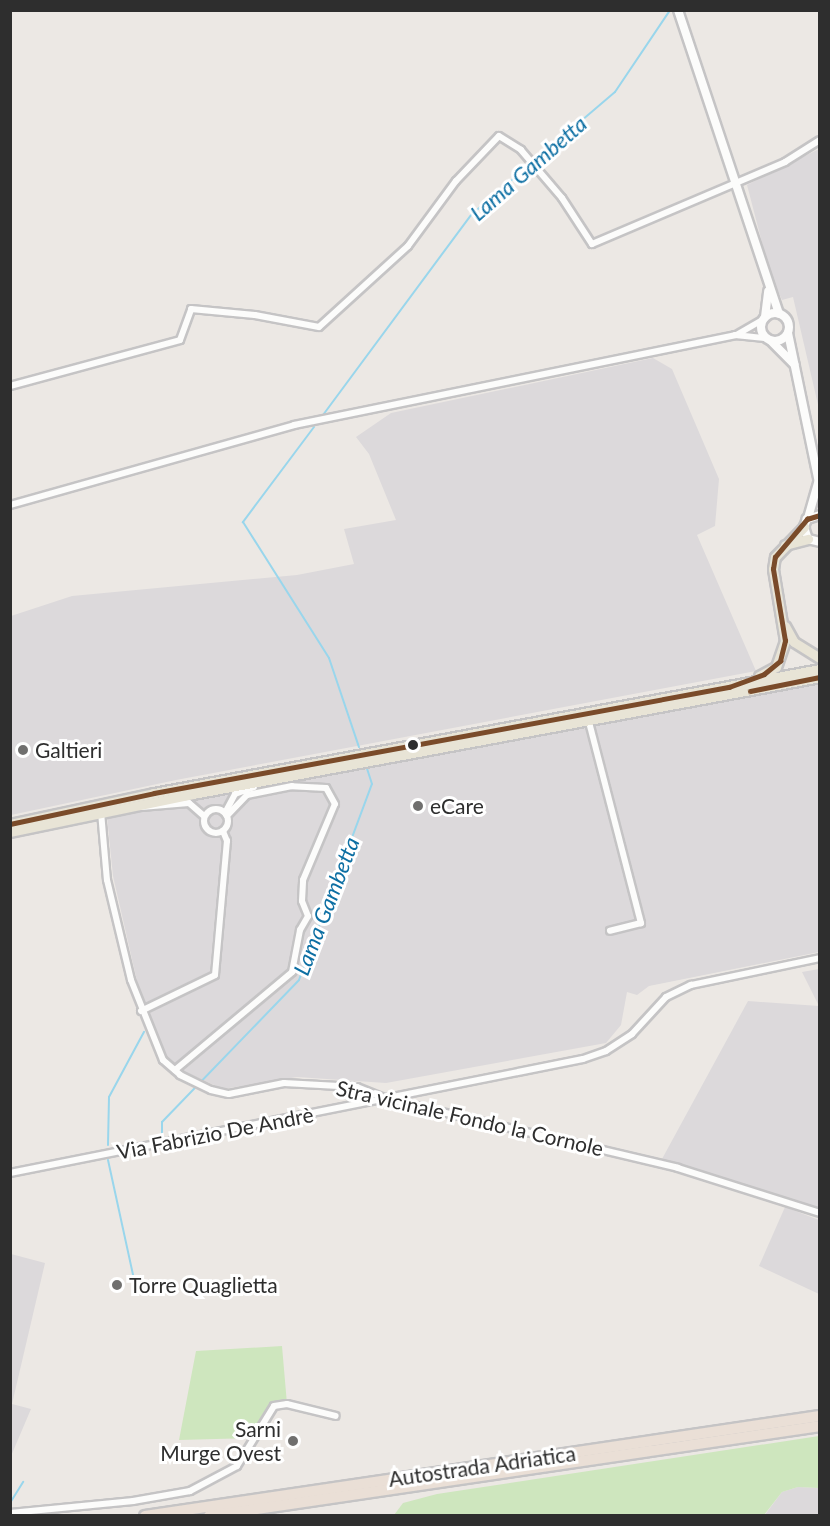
<!DOCTYPE html>
<meta charset="utf-8">
<style>
body{margin:0}
#map{position:relative;width:830px;height:1526px;overflow:hidden;background:#ece8e4;font-family:Lato,sans-serif}
div>[style]{position:absolute}
.industrial>*{inset:0;background:#dcd9db}
.green>*{inset:0;background:#cee6be}
.stream>*{height:2px;margin:-1px;padding:0 1px;transform-origin:1px;border-radius:1px;background:#99d6ec}
.roads{filter:drop-shadow(2px 0 #c5c4c5) drop-shadow(-2px 0 #c5c4c5) drop-shadow(0 2px #c5c4c5) drop-shadow(0 -2px #c5c4c5)}
.minor>*{height:6px;margin:-3px;padding:0 3px;transform-origin:3px;border-radius:3px;background:#fcfcfb}
.minor>.ring{margin:-3px;padding:0;box-sizing:content-box;background:none;border:6px solid #fcfcfb;border-radius:50%}
.secondary>*{height:8px;margin:-4px;padding:0 4px;transform-origin:4px;border-radius:4px;background:#fcfcfb}
.secondary>.ring{margin:-4px;padding:0;box-sizing:content-box;background:none;border:8px solid #fcfcfb;border-radius:50%}
.primary>*{height:9px;margin:-4.5px;padding:0 4.5px;transform-origin:4.5px;border-radius:4.5px;background:#e8e4d6}
.motorway>*{height:10px;margin:-5px;padding:0 5px;transform-origin:5px;border-radius:5px;background:#eadfd6}
.bus-1>*{height:4.5px;margin:-2.25px;padding:0 2.25px;transform-origin:2.25px;border-radius:2.25px;background:#7a4b2a}
.dots>*{width:16px;height:16px;translate:-50% -50%;box-sizing:border-box;border:3px solid #fff;border-radius:50%}
span{translate:-50% -50%;white-space:nowrap;text-align:center;line-height:1.15;-webkit-text-stroke:6px #fff;paint-order:stroke}
.poi-label{font-size:21px;color:#2e2e2e}
.left{translate:0 -50%;text-align:left}
.right{translate:-100% -50%;text-align:right}
.street-label{font-size:21px;color:#2e2e2e}
.water-label{font-size:22px;color:#0d6fa3;font-style:italic}
.frame{position:absolute;inset:0;border:12px solid #2e2e2e;pointer-events:none}
</style>
<div id="map">
<div class="industrial">
<i style="clip-path:polygon(819px 149px,819px 409px,793px 297px,782px 300px,770px 273px,747px 185px)"></i>
<i style="clip-path:polygon(653px 358px,672px 369px,719px 479px,715px 526px,697px 535px,756px 671px,176px 780px,11px 815px,11px 616px,72px 596px,297px 575px,354px 564px,344px 529px,396px 520px,369px 454px,356px 437px,391px 413px)"></i>
<i style="clip-path:polygon(819px 683px,819px 952px,649px 986px,637px 995px,627px 992px,621px 1025px,606px 1043px,386px 1083px,297px 1077px,223px 1089px,185px 1072px,168px 1059px,142px 1003px,113px 876px,107px 817px)"></i>
<i style="clip-path:polygon(819px 969px,819px 1208px,662px 1159px,748px 1001px,819px 1006px,802px 972px)"></i>
<i style="clip-path:polygon(785px 1207px,819px 1220px,819px 1294px,759px 1266px)"></i>
<i style="clip-path:polygon(11px 1254px,45px 1263px,12px 1404px,31px 1409px,11px 1456px)"></i>
<i style="clip-path:polygon(798px 1487px,819px 1488px,819px 1515px,764px 1516px,782px 1492px)"></i>
</div>
<div class="green">
<i style="clip-path:polygon(282px 1346px,287px 1404px,269px 1409px,253px 1438px,179px 1440px,196px 1351px)"></i>
<i style="clip-path:polygon(819px 1436px,819px 1488px,798px 1487px,782px 1492px,764px 1515px,394px 1515px,403px 1503px,437px 1494px)"></i>
</div>
<div class="stream">
<i style="left:323px;top:415px;width:250px;rotate:-53.5deg"></i>
<i style="left:472px;top:214px;width:188px;rotate:-40.5deg"></i>
<i style="left:615px;top:92px;width:99px;rotate:-56.1deg"></i>
<i style="left:314px;top:427px;width:119px;rotate:126.8deg"></i>
<i style="left:243px;top:522px;width:161px;rotate:57.7deg"></i>
<i style="left:329px;top:658px;width:94px;rotate:71.4deg"></i>
<i style="left:162px;top:1137px;width:15px;rotate:-90deg"></i>
<i style="left:162px;top:1122px;width:197px;rotate:-46deg"></i>
<i style="left:299px;top:980px;width:209px;rotate:-69.6deg"></i>
<i style="left:372px;top:784px;width:16px;rotate:-108deg"></i>
<i style="left:108px;top:1145px;width:48px;rotate:-88.8deg"></i>
<i style="left:109px;top:1097px;width:74px;rotate:-61.7deg"></i>
<i style="left:108px;top:1160px;width:122px;rotate:77.7deg"></i>
<i style="left:10px;top:1503px;width:25px;rotate:-58deg"></i>
</div>
<div class="roads">
<div class="minor">
<i style="left:738px;top:334px;width:28px;rotate:-30deg"></i>
<i style="left:10px;top:386px;width:176px;rotate:-15.1deg"></i>
<i style="left:180px;top:340px;width:33px;rotate:-70deg"></i>
<i style="left:191px;top:309px;width:64px;rotate:5.4deg"></i>
<i style="left:255px;top:315px;width:65px;rotate:10.6deg"></i>
<i style="left:319px;top:327px;width:120px;rotate:-42.3deg"></i>
<i style="left:408px;top:246px;width:81px;rotate:-53.6deg"></i>
<i style="left:456px;top:181px;width:62px;rotate:-46.3deg"></i>
<i style="left:499px;top:136px;width:26px;rotate:32deg"></i>
<i style="left:521px;top:150px;width:63px;rotate:49.5deg"></i>
<i style="left:562px;top:198px;width:55px;rotate:56.9deg"></i>
<i style="left:592px;top:244px;width:210px;rotate:-23deg"></i>
<i style="left:785px;top:162px;width:41px;rotate:-32.2deg"></i>
<i style="left:10px;top:505px;width:295px;rotate:-15.7deg"></i>
<i style="left:294px;top:425px;width:450px;rotate:-11.5deg"></i>
<i style="left:735px;top:335px;width:30px;rotate:6deg"></i>
<i style="left:589px;top:722px;width:208px;rotate:75.5deg"></i>
<i style="left:641px;top:923px;width:32px;rotate:166deg"></i>
<i style="left:141px;top:807px;width:48px;rotate:-4.8deg"></i>
<i style="left:189px;top:803px;width:20px;rotate:41deg"></i>
<i class="ring" style="left:204px;top:809px;width:18px;height:18px"></i>
<i style="left:101px;top:812px;width:68px;rotate:85deg"></i>
<i style="left:107px;top:880px;width:103px;rotate:76.5deg"></i>
<i style="left:131px;top:980px;width:86px;rotate:68.2deg"></i>
<i style="left:163px;top:1060px;width:23px;rotate:41deg"></i>
<i style="left:180px;top:1075px;width:34px;rotate:26deg"></i>
<i style="left:211px;top:1090px;width:18px;rotate:13deg"></i>
<i style="left:229px;top:1094px;width:56px;rotate:-11.3deg"></i>
<i style="left:284px;top:1083px;width:73px;rotate:3.1deg"></i>
<i style="left:357px;top:1087px;width:32px;rotate:22deg"></i>
<i style="left:387px;top:1099px;width:299px;rotate:13.3deg"></i>
<i style="left:678px;top:1168px;width:149px;rotate:17.6deg"></i>
<i style="left:225px;top:813px;width:21px;rotate:-62deg"></i>
<i style="left:235px;top:794px;width:20px;rotate:-20deg"></i>
<i style="left:141px;top:1011px;width:82px;rotate:-25.9deg"></i>
<i style="left:215px;top:975px;width:135px;rotate:-84.9deg"></i>
<i style="left:227px;top:841px;width:11px;rotate:-112deg"></i>
<i style="left:175px;top:1070px;width:153px;rotate:-39.9deg"></i>
<i style="left:292px;top:972px;width:43px;rotate:-79.2deg"></i>
<i style="left:300px;top:930px;width:16px;rotate:-60deg"></i>
<i style="left:308px;top:916px;width:16px;rotate:-112deg"></i>
<i style="left:302px;top:901px;width:21px;rotate:-87deg"></i>
<i style="left:303px;top:880px;width:82px;rotate:-67.2deg"></i>
<i style="left:335px;top:804px;width:18px;rotate:-119deg"></i>
<i style="left:326px;top:788px;width:34px;rotate:-177deg"></i>
<i style="left:292px;top:786px;width:46px;rotate:168.7deg"></i>
<i style="left:247px;top:795px;width:29px;rotate:134deg"></i>
<i style="left:10px;top:1173px;width:584px;rotate:-11.25deg"></i>
<i style="left:583px;top:1059px;width:24px;rotate:-19deg"></i>
<i style="left:606px;top:1051px;width:31px;rotate:-33deg"></i>
<i style="left:632px;top:1034px;width:50px;rotate:-47.4deg"></i>
<i style="left:666px;top:997px;width:28px;rotate:-26deg"></i>
<i style="left:691px;top:985px;width:132px;rotate:-11.8deg"></i>
<i style="left:10px;top:1513px;width:124px;rotate:-5.6deg"></i>
<i style="left:133px;top:1501px;width:58px;rotate:-10deg"></i>
<i style="left:190px;top:1491px;width:53px;rotate:-28deg"></i>
<i style="left:237px;top:1466px;width:70px;rotate:-58.3deg"></i>
<i style="left:274px;top:1406px;width:13px;rotate:-9deg"></i>
<i style="left:287px;top:1404px;width:50px;rotate:13.8deg"></i>
</div>
<div class="secondary">
<i style="left:678px;top:10px;width:320px;rotate:71.6deg"></i>
<i class="ring" style="left:761px;top:313px;width:20px;height:20px"></i>
<i style="left:765px;top:317px;width:26px;rotate:-83deg"></i>
<i style="left:788px;top:333px;width:158px;rotate:78.3deg"></i>
<i style="left:771px;top:341px;width:33px;rotate:45deg"></i>
<i style="left:820px;top:515px;width:14px;rotate:163deg"></i>
<i style="left:807px;top:519px;width:9px;rotate:111deg"></i>
<i style="left:804px;top:527px;width:13px;rotate:72deg"></i>
<i style="left:808px;top:539px;width:12px;rotate:14deg"></i>
<i style="left:808px;top:518px;width:37px;rotate:-74deg"></i>
</div>
<div class="primary">
<i style="left:785px;top:545px;width:24px;rotate:-15deg"></i>
<i style="left:785px;top:626px;width:18px;rotate:61deg"></i>
<i style="left:794px;top:642px;width:31px;rotate:32deg"></i>
<i style="left:759px;top:676px;width:19px;rotate:-28deg"></i>
<i style="left:776px;top:667px;width:28px;rotate:-71deg"></i>
<i style="left:785px;top:641px;width:73px;rotate:-99.5deg"></i>
<i style="left:773px;top:569px;width:12px;rotate:-81deg"></i>
<i style="left:775px;top:557px;width:42px;rotate:-46deg"></i>
<i style="left:10px;top:824px;width:147px;rotate:-12.1deg"></i>
<i style="left:154px;top:793px;width:677px;rotate:-10.55deg"></i>
<i style="left:10px;top:832px;width:187px;rotate:-11.7deg"></i>
<i style="left:193px;top:794px;width:638px;rotate:-10.57deg"></i>
</div>
<div class="motorway">
<i style="left:145px;top:1516px;width:682px;rotate:-8.43deg"></i>
<i style="left:209px;top:1516px;width:618px;rotate:-8.38deg"></i>
</div>
</div>
<div class="bus-1">
<i style="left:750px;top:691px;width:71px;rotate:-11.3deg"></i>
<i style="left:10px;top:824px;width:147px;rotate:-12.1deg"></i>
<i style="left:154px;top:793px;width:585px;rotate:-10.45deg"></i>
<i style="left:729px;top:687px;width:37px;rotate:-20deg"></i>
<i style="left:764px;top:674px;width:21px;rotate:-39deg"></i>
<i style="left:780px;top:661px;width:21px;rotate:-76deg"></i>
<i style="left:785px;top:641px;width:73px;rotate:-99.5deg"></i>
<i style="left:773px;top:569px;width:12px;rotate:-81deg"></i>
<i style="left:775px;top:557px;width:50px;rotate:-49.9deg"></i>
<i style="left:807px;top:519px;width:14px;rotate:-17deg"></i>
</div>
<div class="dots">
<i style="left:413px;top:745px;background:#2e2e2e"></i>
<i style="left:23px;top:750px;background:#706f6e"></i>
<i style="left:418px;top:806px;background:#706f6e"></i>
<i style="left:117px;top:1285px;background:#706f6e"></i>
<i style="left:293px;top:1441px;background:#706f6e"></i>
</div>
<div class="poi-label">
<span class="left" style="left:35px;top:750px">Galtieri</span>
<span class="left" style="left:430px;top:806px">eCare</span>
<span class="left" style="left:129px;top:1285px">Torre Quaglietta</span>
<span class="right" style="left:281px;top:1441px">Sarni<br>Murge Ovest</span>
</div>
<div class="street-label">
<span style="left:470px;top:1118px;rotate:13deg">Stra vicinale Fondo la Cornole</span>
<span style="left:215px;top:1133px;rotate:-11deg">Via Fabrizio De Andrè</span>
<span style="left:482px;top:1466px;rotate:-8deg">Autostrada Adriatica</span>
</div>
<div class="water-label">
<span style="left:528px;top:168px;rotate:-41deg">Lama Gambetta</span>
<span style="left:326px;top:906px;rotate:-69deg">Lama Gambetta</span>
</div>
<div class="frame"></div>
</div>
